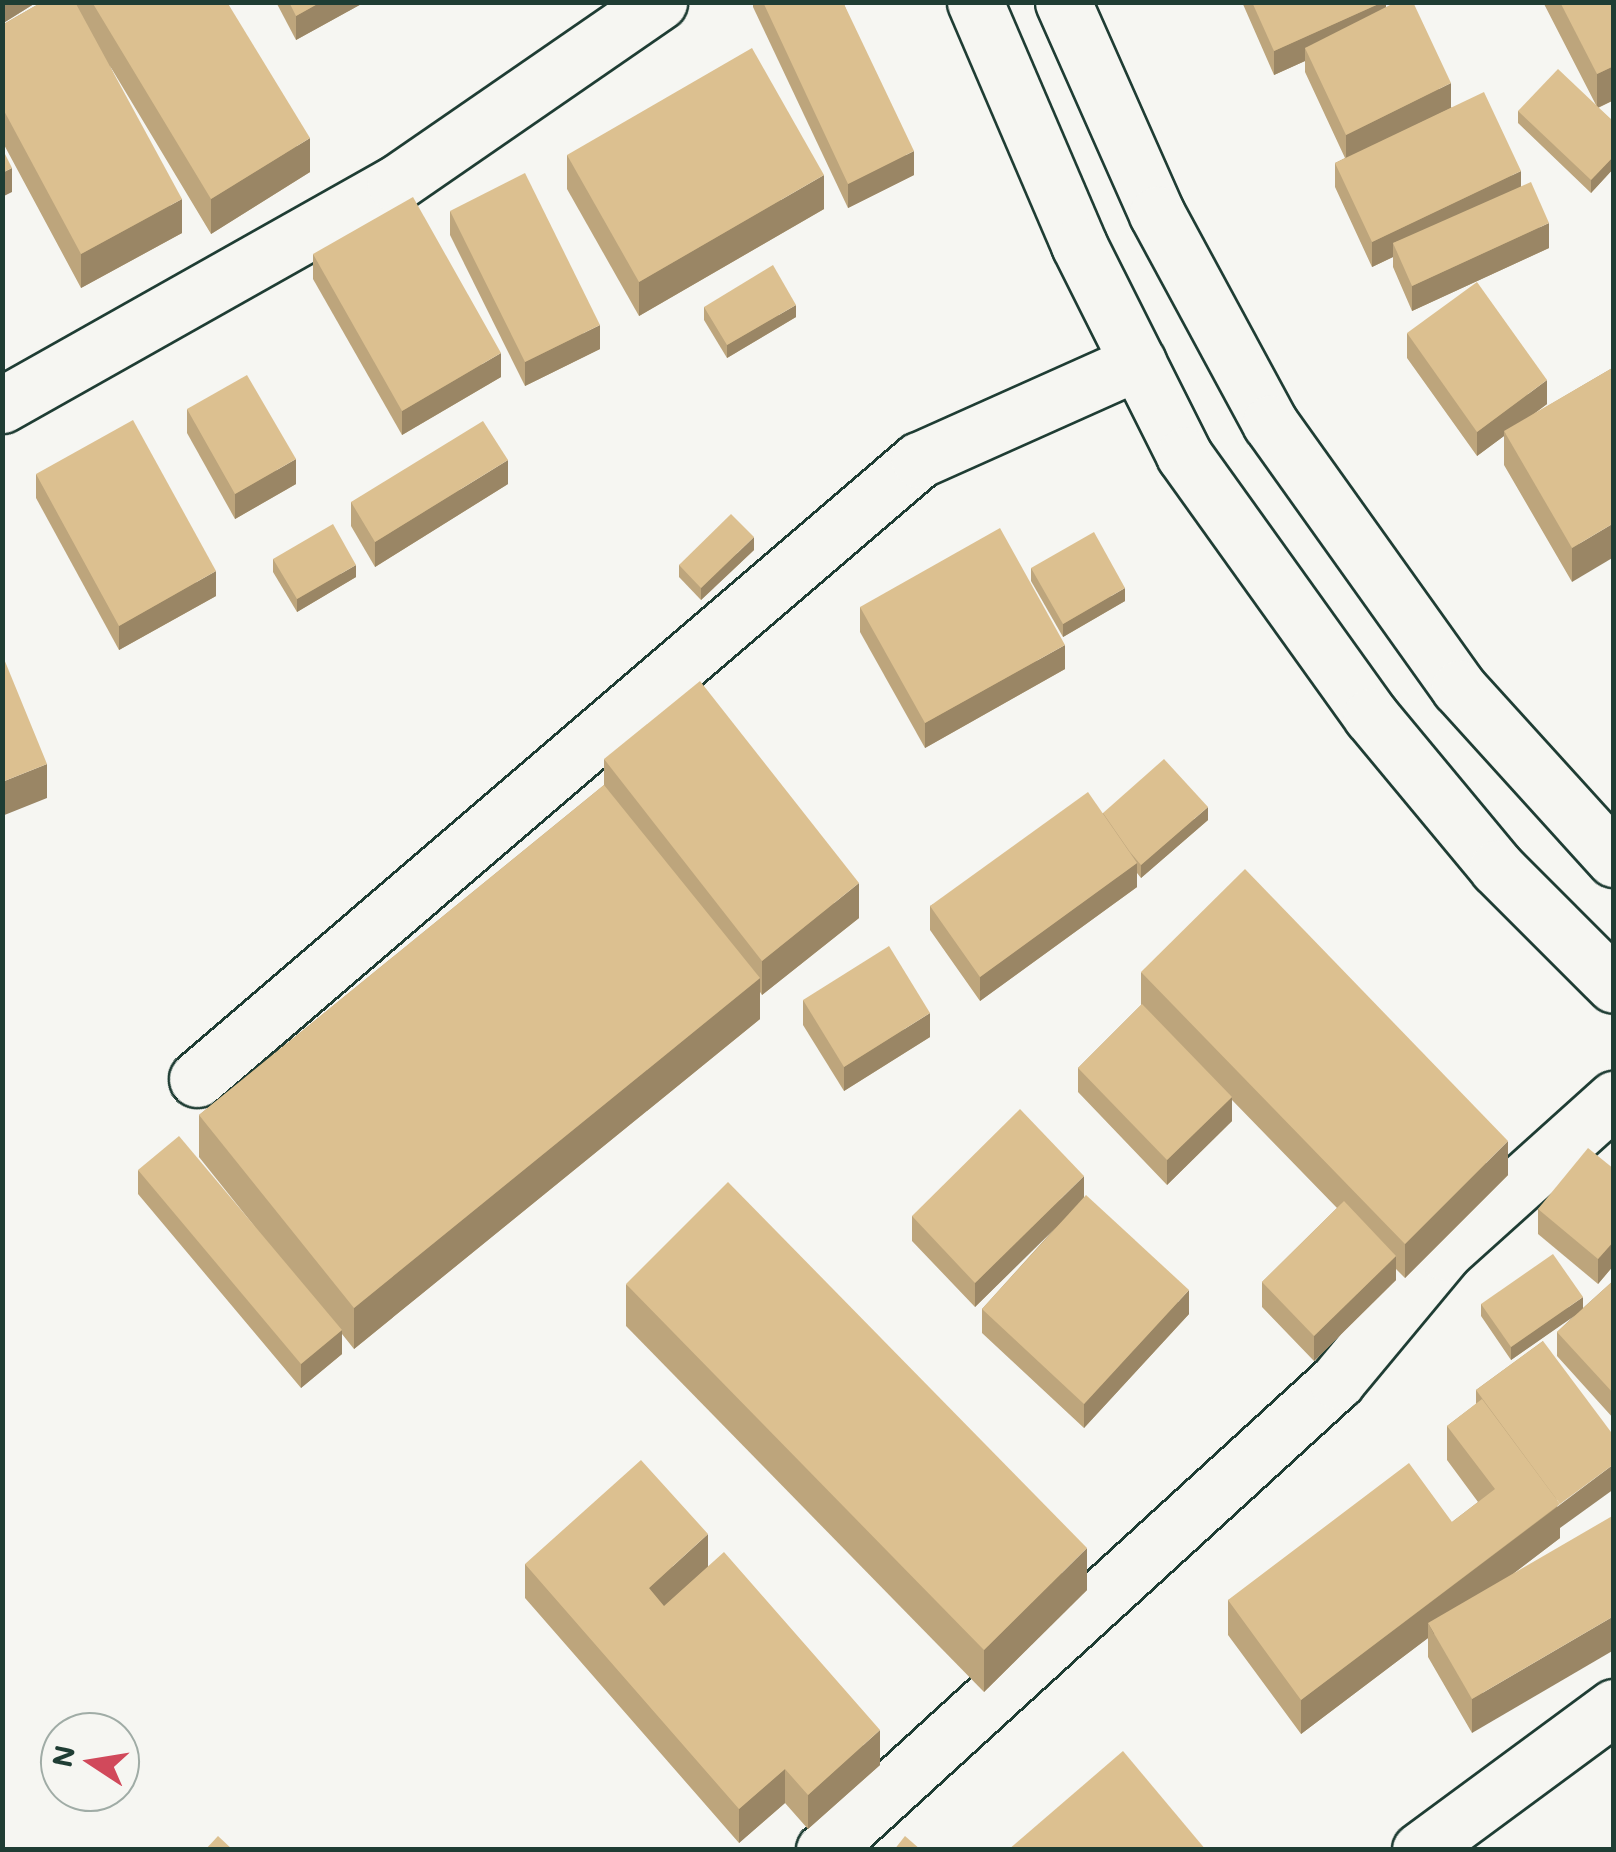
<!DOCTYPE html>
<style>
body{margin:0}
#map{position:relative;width:1616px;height:1852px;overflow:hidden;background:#f6f6f2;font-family:Mali,sans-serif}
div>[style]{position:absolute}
.roads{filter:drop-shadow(2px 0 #1f3d34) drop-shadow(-2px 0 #1f3d34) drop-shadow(0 2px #1f3d34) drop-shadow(0 -2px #1f3d34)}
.street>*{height:55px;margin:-27.5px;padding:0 27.5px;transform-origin:27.5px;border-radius:27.5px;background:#f6f6f2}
.secondary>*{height:55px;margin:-27.5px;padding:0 27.5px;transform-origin:27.5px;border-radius:27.5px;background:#f6f6f2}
.wall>*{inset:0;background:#bda57c}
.shaded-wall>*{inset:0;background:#9a8665}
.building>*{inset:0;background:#dcc090}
span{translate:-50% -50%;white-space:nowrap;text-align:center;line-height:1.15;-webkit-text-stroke:9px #f6f6f2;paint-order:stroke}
.frame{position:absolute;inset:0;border:5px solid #1f3d34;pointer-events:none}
.north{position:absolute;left:40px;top:1712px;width:100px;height:100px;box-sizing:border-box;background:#f6f6f2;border:2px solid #a0aca6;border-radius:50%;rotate:282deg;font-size:28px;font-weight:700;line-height:40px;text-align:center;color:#1f3d34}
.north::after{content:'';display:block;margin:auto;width:35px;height:45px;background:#d1495b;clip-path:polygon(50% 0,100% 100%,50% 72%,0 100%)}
</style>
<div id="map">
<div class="roads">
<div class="street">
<i style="left:2px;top:405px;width:451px;rotate:-29.4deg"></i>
<i style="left:395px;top:184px;width:321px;rotate:-34.6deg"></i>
<i style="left:197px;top:1079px;width:951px;rotate:-40.61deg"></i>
<i style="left:919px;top:460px;width:240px;rotate:-24.1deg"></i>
<i style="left:824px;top:1850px;width:695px;rotate:-42.43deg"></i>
<i style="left:1337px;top:1381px;width:168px;rotate:-50.3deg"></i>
<i style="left:1444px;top:1252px;width:229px;rotate:-42deg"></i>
<i style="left:1420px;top:1850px;width:241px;rotate:-36.4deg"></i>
</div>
<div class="secondary">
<i style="left:975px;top:2px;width:264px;rotate:66.8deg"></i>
<i style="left:1079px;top:245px;width:235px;rotate:63.4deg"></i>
<i style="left:1184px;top:455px;width:321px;rotate:54.4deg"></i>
<i style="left:1371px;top:716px;width:197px;rotate:50.3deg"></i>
<i style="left:1497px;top:868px;width:165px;rotate:45deg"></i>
<i style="left:1063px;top:2px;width:232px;rotate:66.1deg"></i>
<i style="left:1157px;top:214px;width:238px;rotate:61.6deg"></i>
<i style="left:1270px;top:423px;width:325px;rotate:54.5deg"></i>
<i style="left:1459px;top:688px;width:231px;rotate:47.8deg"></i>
</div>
</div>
<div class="wall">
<i style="clip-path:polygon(2px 2px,37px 2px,5px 22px,2px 17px)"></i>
<i style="clip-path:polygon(42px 2px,227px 2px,310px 172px,211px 234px,110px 66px,182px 233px,81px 288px,2px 141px,2px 25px)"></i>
<i style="clip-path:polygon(276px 2px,365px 2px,296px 40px)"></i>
<i style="clip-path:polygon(753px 2px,843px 2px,914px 175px,848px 208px,753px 7px)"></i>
<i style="clip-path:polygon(1242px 2px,1386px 2px,1386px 7px,1451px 107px,1521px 186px,1549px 248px,1412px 311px,1393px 267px,1393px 257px,1372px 267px,1335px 187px,1335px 163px,1345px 158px,1305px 72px,1305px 61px,1274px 75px)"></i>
<i style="clip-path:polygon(1543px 2px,1614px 2px,1614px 100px,1598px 108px,1614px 122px,1614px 168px,1591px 193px,1518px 123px,1518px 111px,1596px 105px)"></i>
<i style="clip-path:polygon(567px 155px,824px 209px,639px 316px,567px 189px)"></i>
<i style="clip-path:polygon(450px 211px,600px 349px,525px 386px,450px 235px)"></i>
<i style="clip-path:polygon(313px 254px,501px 377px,402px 435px,313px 279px)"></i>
<i style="clip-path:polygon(704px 307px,796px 317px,727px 358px,704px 320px)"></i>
<i style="clip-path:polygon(1407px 333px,1547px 404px,1534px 414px,1614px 367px,1572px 582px,1504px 465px,1504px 436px,1477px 456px,1407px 358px)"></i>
<i style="clip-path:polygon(187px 409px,296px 484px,235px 519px,187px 433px)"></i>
<i style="clip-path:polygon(36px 474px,216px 596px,119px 650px,36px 498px)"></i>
<i style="clip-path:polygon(508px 484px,375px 567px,351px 526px,351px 502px)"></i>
<i style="clip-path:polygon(754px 550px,701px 600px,679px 577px,679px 565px)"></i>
<i style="clip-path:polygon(273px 559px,356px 577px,297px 612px,273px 572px)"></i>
<i style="clip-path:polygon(1031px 568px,1125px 601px,1063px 637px,1031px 581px)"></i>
<i style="clip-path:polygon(860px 607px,1065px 669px,925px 748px,860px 632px)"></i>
<i style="clip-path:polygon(604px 759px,859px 918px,762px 995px,760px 992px,760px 1019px,354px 1349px,342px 1334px,342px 1354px,301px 1388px,138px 1194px,138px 1170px,255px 1227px,199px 1157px,199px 1115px,604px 785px)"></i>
<i style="clip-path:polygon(1103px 813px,1208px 820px,1141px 878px,1137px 873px,1137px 887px,980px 1001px,930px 930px,930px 906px)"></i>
<i style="clip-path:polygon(1141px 972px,1508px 1175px,1405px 1278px,1396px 1269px,1396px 1280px,1314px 1361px,1262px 1307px,1262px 1282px,1337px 1208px,1232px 1100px,1232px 1121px,1167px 1185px,1078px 1092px,1078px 1068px,1141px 1005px)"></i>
<i style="clip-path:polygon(803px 1000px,930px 1037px,844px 1091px,803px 1025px)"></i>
<i style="clip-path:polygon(1614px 1169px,1614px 1265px,1598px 1284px,1538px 1234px,1538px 1209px)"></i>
<i style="clip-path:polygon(1084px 1197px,1189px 1314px,1084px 1428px,982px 1333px,982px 1309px,1056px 1227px,975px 1307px,912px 1241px,912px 1216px)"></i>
<i style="clip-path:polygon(1614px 1280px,1614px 1419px,1557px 1356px,1557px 1332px,1575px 1315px,1511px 1360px,1481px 1316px,1481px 1304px,1583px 1308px)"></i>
<i style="clip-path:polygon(626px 1284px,1087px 1590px,984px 1692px,626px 1326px)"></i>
<i style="clip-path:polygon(1543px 1341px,1560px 1538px,1514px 1573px,1472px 1733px,1428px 1657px,1428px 1638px,1301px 1734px,1228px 1635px,1228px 1600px,1452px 1522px,1478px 1502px,1447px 1460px,1447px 1426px,1476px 1404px,1476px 1390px)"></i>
<i style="clip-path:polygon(525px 1564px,708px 1567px,880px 1765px,808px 1829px,785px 1803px,739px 1843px,525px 1598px)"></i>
</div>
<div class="shaded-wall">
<i style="clip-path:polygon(5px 2px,37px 2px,5px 22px)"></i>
<i style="clip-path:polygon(321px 2px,365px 2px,296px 40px,296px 16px)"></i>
<i style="clip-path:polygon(1383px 2px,1386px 2px,1386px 25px,1305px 48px,1305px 61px,1274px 75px,1274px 51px)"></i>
<i style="clip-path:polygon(1614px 66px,1614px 100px,1597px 108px,1597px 74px)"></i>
<i style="clip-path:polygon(1451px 83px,1451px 108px,1346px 159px,1346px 135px)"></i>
<i style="clip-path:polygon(310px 138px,310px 172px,211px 234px,211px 199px)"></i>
<i style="clip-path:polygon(914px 151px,914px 175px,848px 208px,848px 184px)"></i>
<i style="clip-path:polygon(1614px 156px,1614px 168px,1591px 193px,1591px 180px)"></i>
<i style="clip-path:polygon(12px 168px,12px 192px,2px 197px,2px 173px)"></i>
<i style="clip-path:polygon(1521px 171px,1521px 195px,1393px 243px,1393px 257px,1372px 267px,1372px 242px)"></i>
<i style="clip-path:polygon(824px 175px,824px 209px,639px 316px,639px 282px)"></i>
<i style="clip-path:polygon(182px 199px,182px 233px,81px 288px,81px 254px)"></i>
<i style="clip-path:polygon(1549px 223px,1549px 248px,1412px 311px,1412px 286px)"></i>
<i style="clip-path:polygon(796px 305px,796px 317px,727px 358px,727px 345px)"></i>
<i style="clip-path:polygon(600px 325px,600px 349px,525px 386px,525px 362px)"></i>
<i style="clip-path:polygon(501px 353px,501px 377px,402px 435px,402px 411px)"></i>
<i style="clip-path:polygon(1547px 380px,1547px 404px,1506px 434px,1504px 431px,1504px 436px,1477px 456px,1477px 432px)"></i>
<i style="clip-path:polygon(296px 459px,296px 484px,235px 519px,235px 494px)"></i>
<i style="clip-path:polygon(508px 460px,508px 484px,375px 567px,375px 542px)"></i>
<i style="clip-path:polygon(1614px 523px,1614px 557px,1572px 582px,1572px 548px)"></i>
<i style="clip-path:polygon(754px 537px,754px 550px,701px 600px,701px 588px)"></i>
<i style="clip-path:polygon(356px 565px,356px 577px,297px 612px,297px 599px)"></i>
<i style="clip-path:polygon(216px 571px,216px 596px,119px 650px,119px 626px)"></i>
<i style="clip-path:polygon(1125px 588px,1125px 601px,1063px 637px,1063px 624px)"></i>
<i style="clip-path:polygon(1065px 645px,1065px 669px,925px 748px,925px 723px)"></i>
<i style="clip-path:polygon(47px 764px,47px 798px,2px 816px,2px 782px)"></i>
<i style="clip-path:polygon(1208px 807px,1208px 820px,1141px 878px,1141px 865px)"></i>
<i style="clip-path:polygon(1137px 863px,1137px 887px,980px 1001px,980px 977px)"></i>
<i style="clip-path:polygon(859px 883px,859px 918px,762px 995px,762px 961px)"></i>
<i style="clip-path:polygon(760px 978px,760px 1019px,354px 1349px,354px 1308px)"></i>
<i style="clip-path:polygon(930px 1013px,930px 1037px,844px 1091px,844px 1067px)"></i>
<i style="clip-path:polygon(1232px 1097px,1232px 1121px,1167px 1185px,1167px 1160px)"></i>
<i style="clip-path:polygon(1508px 1141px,1508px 1175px,1405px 1278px,1405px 1244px)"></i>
<i style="clip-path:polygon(1084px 1176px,1084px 1200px,975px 1307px,975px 1283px)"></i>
<i style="clip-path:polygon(1614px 1241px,1614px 1265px,1598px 1284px,1598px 1259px)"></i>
<i style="clip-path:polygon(1396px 1256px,1396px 1280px,1314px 1361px,1314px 1336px)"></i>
<i style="clip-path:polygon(1189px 1290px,1189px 1314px,1084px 1428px,1084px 1404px)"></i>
<i style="clip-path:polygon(1583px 1297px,1583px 1310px,1511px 1360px,1511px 1347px)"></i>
<i style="clip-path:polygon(342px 1330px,342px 1354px,301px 1388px,301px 1364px)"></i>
<i style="clip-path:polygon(1614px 1464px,1614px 1489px,1560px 1528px,1560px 1538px,1434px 1634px,1428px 1623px,1428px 1638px,1301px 1734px,1301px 1700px)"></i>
<i style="clip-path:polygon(708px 1534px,708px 1568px,649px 1622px,649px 1588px)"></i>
<i style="clip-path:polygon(1087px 1548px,1087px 1590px,984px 1692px,984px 1650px)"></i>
<i style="clip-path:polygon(1614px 1616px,1614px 1650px,1472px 1733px,1472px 1699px)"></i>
<i style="clip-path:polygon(880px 1730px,880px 1765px,808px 1829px,808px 1795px)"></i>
<i style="clip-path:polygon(785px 1769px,785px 1803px,739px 1843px,739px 1809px)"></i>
</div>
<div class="building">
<i style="clip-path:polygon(42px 2px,75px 2px,182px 199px,81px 254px,2px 107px,2px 25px)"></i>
<i style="clip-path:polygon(92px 2px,227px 2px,310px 138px,211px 199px)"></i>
<i style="clip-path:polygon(289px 2px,321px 2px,296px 16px)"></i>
<i style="clip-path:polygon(763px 2px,843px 2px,914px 151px,848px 184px)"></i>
<i style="clip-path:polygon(1252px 2px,1383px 2px,1274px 51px)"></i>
<i style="clip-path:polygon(1396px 2px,1413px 2px,1451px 83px,1346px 135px,1305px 48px)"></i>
<i style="clip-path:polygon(1560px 2px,1614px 2px,1614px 66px,1597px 74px)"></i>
<i style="clip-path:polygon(752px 48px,824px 175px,639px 282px,567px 155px)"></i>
<i style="clip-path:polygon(1558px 69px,1614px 122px,1614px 156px,1591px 180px,1518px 111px)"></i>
<i style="clip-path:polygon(1484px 92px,1521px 171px,1372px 242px,1335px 163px)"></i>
<i style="clip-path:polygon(2px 148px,12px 168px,2px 173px)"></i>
<i style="clip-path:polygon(525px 173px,600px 325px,525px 362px,450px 211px)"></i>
<i style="clip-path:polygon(1531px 182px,1549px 223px,1412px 286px,1393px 243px)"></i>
<i style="clip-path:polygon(413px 197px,501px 353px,402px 411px,313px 254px)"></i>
<i style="clip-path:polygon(773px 265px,796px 305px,727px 345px,704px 307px)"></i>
<i style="clip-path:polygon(1477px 282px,1547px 380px,1477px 432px,1407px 333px)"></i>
<i style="clip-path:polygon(1614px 367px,1614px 523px,1572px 548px,1504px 431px)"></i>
<i style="clip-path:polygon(247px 375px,296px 459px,235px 494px,187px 409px)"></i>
<i style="clip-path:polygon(133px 420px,216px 571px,119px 626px,36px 474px)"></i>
<i style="clip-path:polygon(483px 421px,508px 460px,375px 542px,351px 502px)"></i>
<i style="clip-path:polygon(731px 514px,754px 537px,701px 588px,679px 565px)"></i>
<i style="clip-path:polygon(333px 524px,356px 565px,297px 599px,273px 559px)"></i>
<i style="clip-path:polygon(1000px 528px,1065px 645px,925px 723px,860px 607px)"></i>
<i style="clip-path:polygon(1094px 532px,1125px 588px,1063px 624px,1031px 568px)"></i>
<i style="clip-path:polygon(2px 654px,47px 764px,2px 782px)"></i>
<i style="clip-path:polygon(700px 681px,859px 883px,762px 961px,604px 759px)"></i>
<i style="clip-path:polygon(1164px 759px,1208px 807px,1141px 865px,1130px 852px,1103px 813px)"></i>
<i style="clip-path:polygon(604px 785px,760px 978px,354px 1308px,199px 1115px)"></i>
<i style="clip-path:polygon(1088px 792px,1137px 863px,980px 977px,930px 906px)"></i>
<i style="clip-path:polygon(1245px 869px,1508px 1141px,1405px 1244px,1141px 972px)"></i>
<i style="clip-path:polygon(889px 946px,930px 1013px,844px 1067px,803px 1000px)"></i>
<i style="clip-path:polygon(1142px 1004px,1232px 1097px,1167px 1160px,1078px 1068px)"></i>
<i style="clip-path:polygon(1020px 1109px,1084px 1176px,975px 1283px,912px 1216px)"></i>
<i style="clip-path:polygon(179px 1136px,342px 1330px,301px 1364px,138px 1170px)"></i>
<i style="clip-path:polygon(1588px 1148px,1614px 1169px,1614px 1241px,1598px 1259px,1538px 1209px)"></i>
<i style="clip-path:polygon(728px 1182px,1087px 1548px,984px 1650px,626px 1284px)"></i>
<i style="clip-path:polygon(1086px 1195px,1189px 1290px,1084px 1404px,982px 1309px)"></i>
<i style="clip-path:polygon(1344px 1201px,1396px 1256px,1314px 1336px,1262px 1282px)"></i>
<i style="clip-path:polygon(1553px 1254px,1583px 1297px,1511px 1347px,1481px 1304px)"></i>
<i style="clip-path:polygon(1614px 1280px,1614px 1394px,1557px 1332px)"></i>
<i style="clip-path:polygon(1543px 1341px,1614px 1436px,1614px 1464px,1560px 1504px,1476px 1390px)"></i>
<i style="clip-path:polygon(1482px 1399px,1560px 1504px,1301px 1700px,1228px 1600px,1409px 1463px,1452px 1522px,1495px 1489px,1447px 1426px)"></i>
<i style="clip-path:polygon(641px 1460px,708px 1534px,649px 1588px,664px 1606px,724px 1552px,880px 1730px,808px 1795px,785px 1769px,739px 1809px,525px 1564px)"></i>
<i style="clip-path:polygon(1614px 1515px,1614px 1616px,1472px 1699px,1428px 1623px)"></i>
<i style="clip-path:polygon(1123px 1751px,1206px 1850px,1008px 1850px)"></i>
<i style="clip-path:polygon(218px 1836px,233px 1850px,205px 1850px)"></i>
<i style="clip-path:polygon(905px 1836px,921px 1850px,894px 1850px)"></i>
</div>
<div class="frame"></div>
<div class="north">N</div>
</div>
